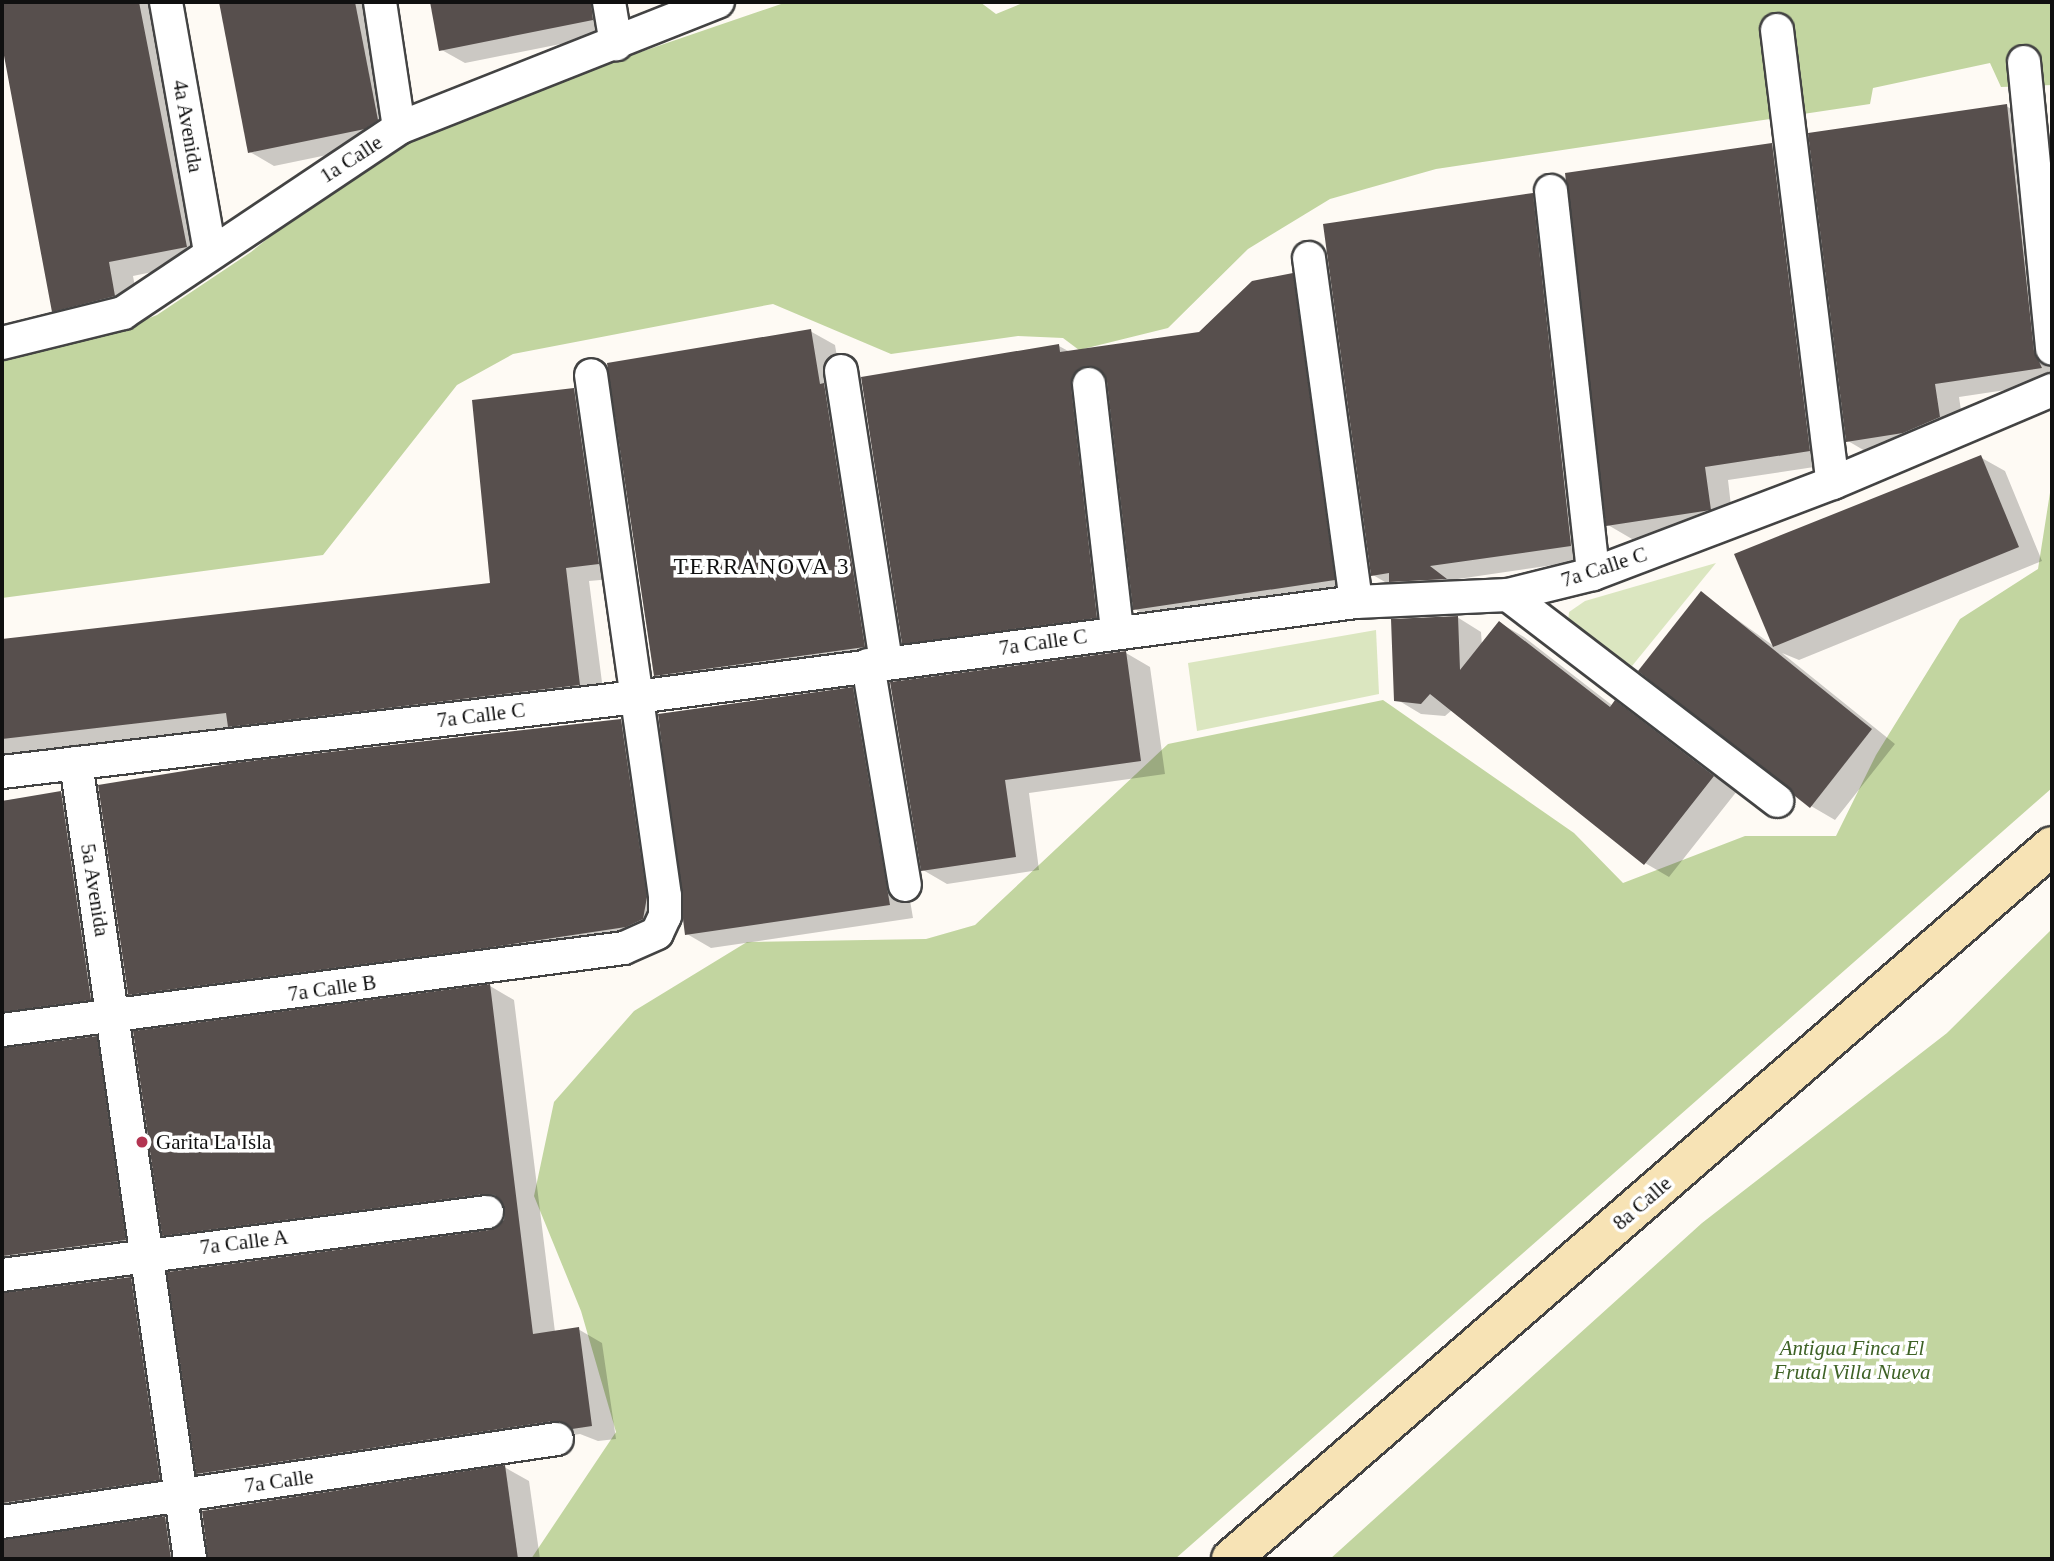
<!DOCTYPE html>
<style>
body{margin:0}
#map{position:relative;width:2054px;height:1561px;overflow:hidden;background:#fefaf4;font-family:Georgia,serif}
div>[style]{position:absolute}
.green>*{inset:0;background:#dbe6c0}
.forest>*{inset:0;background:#c2d5a0}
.shadow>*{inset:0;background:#0003}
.building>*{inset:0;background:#574f4d}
.roads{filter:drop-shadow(2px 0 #434343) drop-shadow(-2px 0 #434343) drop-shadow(0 2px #434343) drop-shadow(0 -2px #434343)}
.street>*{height:32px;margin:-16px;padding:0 16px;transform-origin:16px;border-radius:16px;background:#fff}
.secondary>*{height:38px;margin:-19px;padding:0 19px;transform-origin:19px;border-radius:19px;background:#f7e3b5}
.dots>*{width:19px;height:19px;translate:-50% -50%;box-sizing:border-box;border:4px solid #fff;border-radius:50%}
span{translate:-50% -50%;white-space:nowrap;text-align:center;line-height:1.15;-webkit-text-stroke:7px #fff;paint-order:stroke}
.street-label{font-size:21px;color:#101010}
.poi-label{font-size:21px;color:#101010}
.left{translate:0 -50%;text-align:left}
.park-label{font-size:21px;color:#3e6226;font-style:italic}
.neighbourhood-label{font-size:23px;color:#101010;letter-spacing:2px}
.frame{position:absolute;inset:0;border:4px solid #101010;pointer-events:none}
</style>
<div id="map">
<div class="green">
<i style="clip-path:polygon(1716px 563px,1632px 666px,1568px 623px,1569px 612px,1585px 601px)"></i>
<i style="clip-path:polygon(1376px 630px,1379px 694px,1197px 731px,1188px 663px)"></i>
</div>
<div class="forest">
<i style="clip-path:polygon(787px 2px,980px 2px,996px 14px,1025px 2px,2052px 2px,2052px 85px,2001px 87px,1990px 63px,1873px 88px,1870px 104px,1436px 169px,1330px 199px,1248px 249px,1168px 328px,1079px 350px,1063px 338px,1018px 336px,891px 354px,773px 304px,513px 354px,457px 385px,323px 555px,2px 598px,2px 355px,102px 337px,157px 315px,251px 252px,378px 150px,512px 96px)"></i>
<i style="clip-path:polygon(2052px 480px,2052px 788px,1175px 1559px,531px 1559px,616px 1432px,581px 1311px,534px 1196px,554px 1102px,634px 1011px,747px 942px,926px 939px,975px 925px,1168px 744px,1383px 700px,1574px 833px,1623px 883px,1745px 836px,1836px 836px,1876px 755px,1960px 619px,2038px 569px)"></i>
<i style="clip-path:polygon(2052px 929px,2052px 1559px,1330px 1559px,1702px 1223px,1947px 1033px)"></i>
</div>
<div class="shadow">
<i style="clip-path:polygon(2px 2px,162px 2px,210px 260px,133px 276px,139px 309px,78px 324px,54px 311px,2px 29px)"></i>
<i style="clip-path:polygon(221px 2px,377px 2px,390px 142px,274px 166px,250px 152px)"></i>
<i style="clip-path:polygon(431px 2px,600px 2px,606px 35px,465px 63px,440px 49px)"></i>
<i style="clip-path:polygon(2006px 106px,2031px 120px,2052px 318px,2052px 383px,1959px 397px,1964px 431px,1872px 455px,1848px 441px)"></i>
<i style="clip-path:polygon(1772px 145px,1796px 159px,1834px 464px,1728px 480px,1733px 523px,1632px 539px,1608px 525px)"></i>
<i style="clip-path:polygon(1532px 195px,1557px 209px,1595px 559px,1451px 580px,1467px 593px,1397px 589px,1373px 575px)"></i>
<i style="clip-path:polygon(1292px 275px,1316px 289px,1358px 594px,1159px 623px,1135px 609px,1109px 381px,1096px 390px,1121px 631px,927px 656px,903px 642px,1059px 346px,1070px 352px,1200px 334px)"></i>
<i style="clip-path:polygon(810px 331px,835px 345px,888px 660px,679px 689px,655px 675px)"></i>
<i style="clip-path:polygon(574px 390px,598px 404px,623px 578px,589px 581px,604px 698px,254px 740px,234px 728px,2px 755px,2px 641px,492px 585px)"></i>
<i style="clip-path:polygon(1980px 457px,2005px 471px,2042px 561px,1799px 660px,1782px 653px,1895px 744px,1835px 820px,1811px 806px,1702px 594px,1775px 647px,1736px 555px)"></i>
<i style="clip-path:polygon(1457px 617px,1481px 632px,1482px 646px,1500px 623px,1524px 637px,1613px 706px,1615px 702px,1639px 716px,1737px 791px,1669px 877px,1645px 863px,1452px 710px,1445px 716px,1421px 714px,1396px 699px)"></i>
<i style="clip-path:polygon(1126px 653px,1150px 667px,1165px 774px,1029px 793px,1039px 870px,947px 884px,923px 870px,892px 684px)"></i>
<i style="clip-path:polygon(853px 689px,877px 703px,913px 918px,711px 948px,687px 934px)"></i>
<i style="clip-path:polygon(621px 721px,645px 735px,667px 933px,154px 1008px,129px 994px)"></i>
<i style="clip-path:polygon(61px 793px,85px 807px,115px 1013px,9px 1036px,7px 1049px,96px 1038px,120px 1052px,149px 1254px,9px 1281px,7px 1295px,131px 1279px,155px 1293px,184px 1493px,9px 1529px,10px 1541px,165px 1518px,189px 1532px,194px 1559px,2px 1559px,2px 801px)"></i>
<i style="clip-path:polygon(490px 986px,514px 1000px,555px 1332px,578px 1329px,602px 1343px,616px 1439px,598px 1441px,580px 1434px,222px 1487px,198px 1473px,505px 1221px,507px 1207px,188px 1249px,164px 1235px)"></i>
<i style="clip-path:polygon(504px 1467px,529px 1481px,540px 1559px,208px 1559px,204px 1512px)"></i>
</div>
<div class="building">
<i style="clip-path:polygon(2px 2px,139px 2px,187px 247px,109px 262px,115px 296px,52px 312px,2px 45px)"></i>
<i style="clip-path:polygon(219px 2px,355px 2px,378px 120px,365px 129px,248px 153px)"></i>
<i style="clip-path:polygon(430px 2px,591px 2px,593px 20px,439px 51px)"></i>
<i style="clip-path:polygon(2007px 104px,2034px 351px,2042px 368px,1935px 384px,1940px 417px,1903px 433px,1846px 442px,1808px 133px)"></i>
<i style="clip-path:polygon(1772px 143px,1810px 451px,1705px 467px,1711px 510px,1606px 526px,1565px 173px)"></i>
<i style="clip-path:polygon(1533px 193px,1571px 546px,1430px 566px,1447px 579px,1389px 582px,1389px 573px,1371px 576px,1323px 224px)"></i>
<i style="clip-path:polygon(1293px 273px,1335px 580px,1133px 610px,1107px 382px,1097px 368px,1086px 366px,1073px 376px,1071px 386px,1097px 618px,902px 644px,861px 377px,1059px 344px,1060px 352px,1199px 332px,1252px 281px)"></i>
<i style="clip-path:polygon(811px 329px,820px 384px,824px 383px,865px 647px,654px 676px,607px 363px)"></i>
<i style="clip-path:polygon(574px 388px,599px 564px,566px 568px,580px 685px,228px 727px,226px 713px,2px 739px,2px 639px,490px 583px,472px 400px)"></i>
<i style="clip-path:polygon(1981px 455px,2019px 547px,1773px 647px,1734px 554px)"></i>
<i style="clip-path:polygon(1701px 591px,1872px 729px,1810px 808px,1638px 671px)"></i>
<i style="clip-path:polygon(1458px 616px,1460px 670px,1499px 621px,1610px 707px,1615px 700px,1714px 776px,1644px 865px,1430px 694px,1421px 704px,1394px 701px,1391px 619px)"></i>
<i style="clip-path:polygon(1126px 651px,1141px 761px,1005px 780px,1016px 857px,921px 871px,890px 682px)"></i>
<i style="clip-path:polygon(853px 687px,890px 905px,685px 935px,658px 714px)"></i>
<i style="clip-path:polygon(621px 719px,647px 897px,643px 919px,626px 927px,486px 948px,128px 995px,98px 785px,233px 763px)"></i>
<i style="clip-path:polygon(61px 791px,91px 1000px,2px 1012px,2px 801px)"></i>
<i style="clip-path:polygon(490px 984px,533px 1334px,579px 1327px,592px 1426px,572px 1429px,554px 1421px,196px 1474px,167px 1272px,489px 1230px,504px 1220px,505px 1209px,495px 1195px,485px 1194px,162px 1236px,133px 1031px)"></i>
<i style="clip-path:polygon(97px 1036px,126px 1240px,2px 1256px,2px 1048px)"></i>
<i style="clip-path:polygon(131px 1277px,160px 1480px,2px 1503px,2px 1293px)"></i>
<i style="clip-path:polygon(505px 1465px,518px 1559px,208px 1559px,202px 1511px)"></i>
<i style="clip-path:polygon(165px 1516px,171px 1559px,2px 1559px,2px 1540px)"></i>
</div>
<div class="roads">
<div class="street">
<i style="left:166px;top:2px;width:253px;rotate:80deg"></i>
<i style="left:380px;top:2px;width:127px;rotate:81.4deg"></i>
<i style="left:609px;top:2px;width:43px;rotate:80.5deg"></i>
<i style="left:1777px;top:30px;width:456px;rotate:83deg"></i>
<i style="left:2024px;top:62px;width:288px;rotate:84.4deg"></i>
<i style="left:1551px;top:191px;width:385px;rotate:83.7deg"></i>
<i style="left:1309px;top:258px;width:347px;rotate:82.2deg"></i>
<i style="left:2px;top:343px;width:125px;rotate:-13.9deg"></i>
<i style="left:123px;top:313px;width:332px;rotate:-33.8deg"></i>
<i style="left:399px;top:128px;width:343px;rotate:-21.6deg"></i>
<i style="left:841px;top:371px;width:295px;rotate:81.2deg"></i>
<i style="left:1089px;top:384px;width:249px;rotate:83.5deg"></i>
<i style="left:1508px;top:595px;width:339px;rotate:37.4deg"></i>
<i style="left:868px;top:665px;width:223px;rotate:80.5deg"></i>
<i style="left:76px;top:763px;width:804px;rotate:81.85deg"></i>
<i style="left:2px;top:772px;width:639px;rotate:-6.74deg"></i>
<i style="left:637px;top:697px;width:725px;rotate:-7.53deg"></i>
<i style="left:1356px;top:602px;width:152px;rotate:-2.6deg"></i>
<i style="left:1508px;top:595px;width:88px;rotate:-13.9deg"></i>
<i style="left:1593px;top:574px;width:257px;rotate:-20.8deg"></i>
<i style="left:1833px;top:483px;width:238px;rotate:-23deg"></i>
<i style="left:2px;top:1030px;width:627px;rotate:-7.51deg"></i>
<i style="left:624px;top:948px;width:36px;rotate:-24deg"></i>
<i style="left:657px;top:933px;width:19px;rotate:-65deg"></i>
<i style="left:665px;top:916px;width:20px;rotate:-90deg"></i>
<i style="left:665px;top:896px;width:526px;rotate:-98.08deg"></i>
<i style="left:2px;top:1275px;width:489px;rotate:-7.4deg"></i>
<i style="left:2px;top:1522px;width:561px;rotate:-8.51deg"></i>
</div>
<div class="secondary">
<i style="left:1231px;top:1559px;width:1087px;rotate:-40.97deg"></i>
</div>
</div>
<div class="dots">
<i style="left:142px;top:1142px;background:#b33552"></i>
</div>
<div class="street-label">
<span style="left:188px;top:126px;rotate:80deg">4a Avenida</span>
<span style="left:351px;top:159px;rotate:-33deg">1a Calle</span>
<span style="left:1604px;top:567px;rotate:-18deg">7a Calle C</span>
<span style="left:1043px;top:642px;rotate:-8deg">7a Calle C</span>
<span style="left:481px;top:715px;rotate:-7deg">7a Calle C</span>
<span style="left:95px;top:890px;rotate:81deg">5a Avenida</span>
<span style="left:332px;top:988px;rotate:-8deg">7a Calle B</span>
<span style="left:1642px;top:1203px;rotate:-41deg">8a Calle</span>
<span style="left:244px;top:1242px;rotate:-7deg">7a Calle A</span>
<span style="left:279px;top:1481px;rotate:-8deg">7a Calle</span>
</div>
<div class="poi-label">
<span class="left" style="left:156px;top:1142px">Garita La Isla</span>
</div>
<div class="park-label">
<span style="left:1852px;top:1360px">Antigua Finca El<br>Frutal Villa Nueva</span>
</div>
<div class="neighbourhood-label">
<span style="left:762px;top:567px">TERRANOVA 3</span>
</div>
<div class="frame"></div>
</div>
